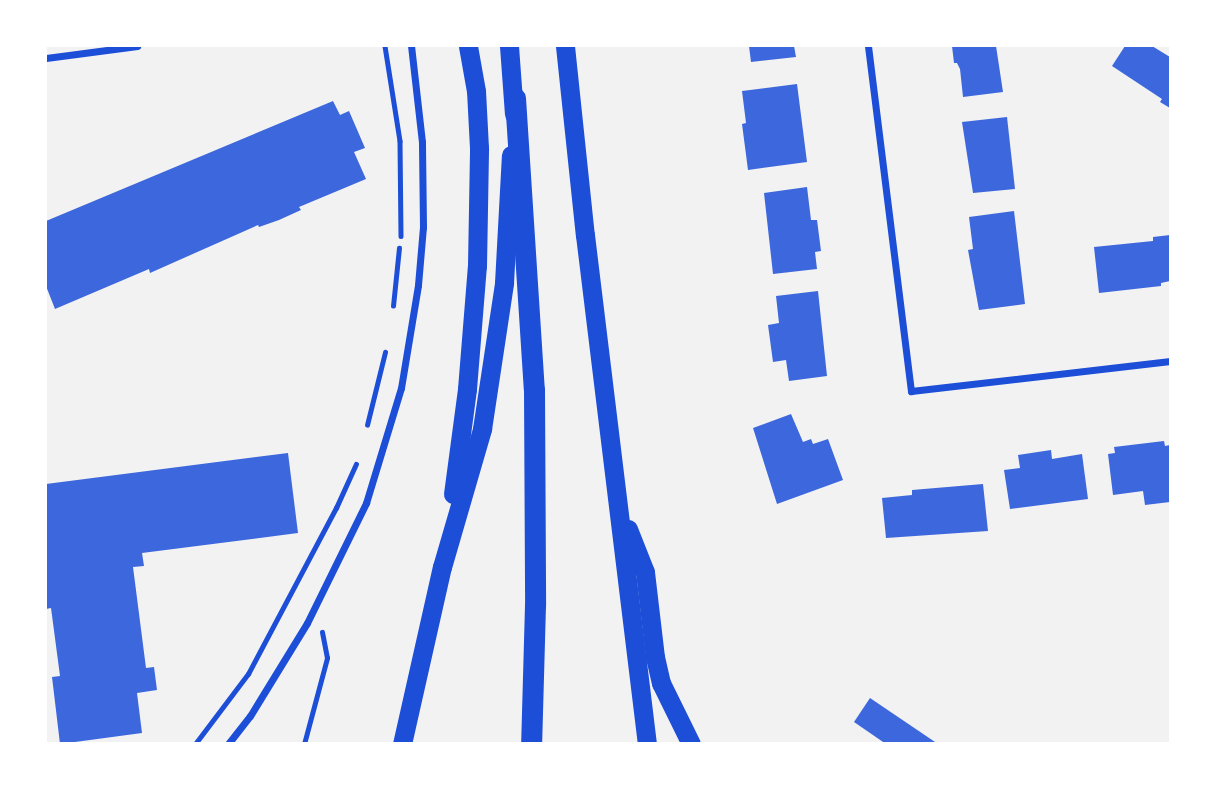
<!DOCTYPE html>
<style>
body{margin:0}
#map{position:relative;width:1216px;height:789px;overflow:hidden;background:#f2f2f2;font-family:"Sofia Sans Condensed",sans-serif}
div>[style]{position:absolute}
.building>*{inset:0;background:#3d67dc}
.path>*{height:4.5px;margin:-2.25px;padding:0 2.25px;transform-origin:2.25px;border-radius:2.25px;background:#1d4ed8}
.minor>*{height:7px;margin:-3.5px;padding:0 3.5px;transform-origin:3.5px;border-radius:3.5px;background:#1d4ed8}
.trunk>*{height:19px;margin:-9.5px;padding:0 9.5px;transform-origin:9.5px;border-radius:9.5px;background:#1d4ed8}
.motorway>*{height:21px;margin:-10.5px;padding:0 10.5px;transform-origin:10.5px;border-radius:10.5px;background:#1d4ed8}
span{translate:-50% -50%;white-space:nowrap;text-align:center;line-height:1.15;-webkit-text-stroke:7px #fff;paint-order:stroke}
.frame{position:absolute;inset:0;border:47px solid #fff;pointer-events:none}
</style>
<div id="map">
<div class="building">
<i style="clip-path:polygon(749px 46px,794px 46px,796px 57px,751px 62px)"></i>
<i style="clip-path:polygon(952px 46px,996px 46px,1003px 92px,963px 97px,960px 69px,957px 63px,954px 63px)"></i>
<i style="clip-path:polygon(1125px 46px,1152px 46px,1170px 57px,1170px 108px,1160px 102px,1162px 99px,1112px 66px)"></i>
<i style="clip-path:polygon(797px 84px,807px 162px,748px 170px,742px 124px,746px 123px,742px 91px)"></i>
<i style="clip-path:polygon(333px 101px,340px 115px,349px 111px,365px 148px,354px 152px,366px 179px,299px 207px,301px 210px,279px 220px,259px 227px,258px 225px,150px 273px,149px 269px,55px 309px,46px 286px,46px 221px)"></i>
<i style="clip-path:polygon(1007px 117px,1015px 189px,973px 193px,962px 122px)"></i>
<i style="clip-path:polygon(807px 187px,811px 220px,817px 220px,821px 251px,815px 252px,817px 269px,773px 274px,764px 193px)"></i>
<i style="clip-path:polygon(1014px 211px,1025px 304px,979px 310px,968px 250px,973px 249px,969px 217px)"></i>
<i style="clip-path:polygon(1170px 235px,1170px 281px,1161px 283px,1161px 286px,1099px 293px,1094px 247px,1153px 241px,1153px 237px)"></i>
<i style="clip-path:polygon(818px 291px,827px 376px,789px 381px,786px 360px,773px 362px,768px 325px,779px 323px,776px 296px)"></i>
<i style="clip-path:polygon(791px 414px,803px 442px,811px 439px,813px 444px,828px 439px,843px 480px,777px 504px,753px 428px)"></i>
<i style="clip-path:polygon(1164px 441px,1165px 446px,1170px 445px,1170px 502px,1145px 505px,1143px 491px,1113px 495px,1108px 454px,1115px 453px,1114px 447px)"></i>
<i style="clip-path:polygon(1051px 450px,1052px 459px,1082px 454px,1088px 499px,1010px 509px,1004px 470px,1020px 468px,1018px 455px)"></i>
<i style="clip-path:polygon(288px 453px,298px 533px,142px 553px,144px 566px,133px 567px,146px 668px,154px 667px,157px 690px,137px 693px,142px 733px,60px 744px,52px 677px,60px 676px,51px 608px,46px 609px,46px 484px)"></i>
<i style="clip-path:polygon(983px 484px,988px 531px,886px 538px,882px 498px,912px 495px,912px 490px)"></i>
<i style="clip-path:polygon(870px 698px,938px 744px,886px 744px,854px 722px)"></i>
</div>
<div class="path">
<i style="left:385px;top:46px;width:96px;rotate:81deg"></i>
<i style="left:400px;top:141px;width:95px;rotate:89.4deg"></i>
<i style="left:393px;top:306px;width:58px;rotate:-84.1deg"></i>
<i style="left:367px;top:425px;width:75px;rotate:-76.1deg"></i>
<i style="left:195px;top:744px;width:88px;rotate:-52.9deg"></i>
<i style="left:248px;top:674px;width:188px;rotate:-62.1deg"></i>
<i style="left:336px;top:508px;width:48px;rotate:-65.6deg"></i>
<i style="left:304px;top:744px;width:89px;rotate:-75deg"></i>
<i style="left:327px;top:658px;width:26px;rotate:-101deg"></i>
</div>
<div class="minor">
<i style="left:868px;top:46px;width:348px;rotate:82.9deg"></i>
<i style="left:911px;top:391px;width:261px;rotate:-6.6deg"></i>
<i style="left:46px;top:58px;width:92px;rotate:-7.5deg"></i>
<i style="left:228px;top:744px;width:36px;rotate:-52deg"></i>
<i style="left:250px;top:716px;width:109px;rotate:-58.5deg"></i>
<i style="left:307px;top:623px;width:134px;rotate:-63.8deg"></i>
<i style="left:366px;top:503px;width:120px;rotate:-73.1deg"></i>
<i style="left:401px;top:388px;width:104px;rotate:-80.6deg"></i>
<i style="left:418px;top:285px;width:58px;rotate:-85.1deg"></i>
<i style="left:423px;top:227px;width:85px;rotate:-90.7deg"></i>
<i style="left:422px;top:142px;width:97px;rotate:-96.5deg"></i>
</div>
<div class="trunk">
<i style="left:509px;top:46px;width:68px;rotate:85.8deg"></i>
<i style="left:565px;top:46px;width:190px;rotate:84deg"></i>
<i style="left:585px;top:235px;width:513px;rotate:83.06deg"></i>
<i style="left:453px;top:494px;width:106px;rotate:-82.4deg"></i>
<i style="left:467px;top:389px;width:123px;rotate:-85.4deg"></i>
<i style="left:477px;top:266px;width:118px;rotate:-89deg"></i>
<i style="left:479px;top:148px;width:57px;rotate:-93deg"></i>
<i style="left:476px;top:91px;width:46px;rotate:-100.1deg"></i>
<i style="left:628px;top:529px;width:46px;rotate:68.4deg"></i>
<i style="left:645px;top:572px;width:86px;rotate:83.3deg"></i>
<i style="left:655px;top:657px;width:27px;rotate:77deg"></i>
<i style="left:661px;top:683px;width:68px;rotate:63.8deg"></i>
<i style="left:402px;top:744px;width:181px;rotate:-77.3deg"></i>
<i style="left:442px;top:567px;width:144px;rotate:-73.8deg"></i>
<i style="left:482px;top:429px;width:148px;rotate:-81.4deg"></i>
<i style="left:504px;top:283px;width:128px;rotate:-86.9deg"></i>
</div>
<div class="motorway">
<i style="left:515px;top:98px;width:292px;rotate:86.3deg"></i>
<i style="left:534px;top:389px;width:216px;rotate:89.7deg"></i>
<i style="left:535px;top:605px;width:139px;rotate:91.6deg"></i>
</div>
<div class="frame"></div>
</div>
